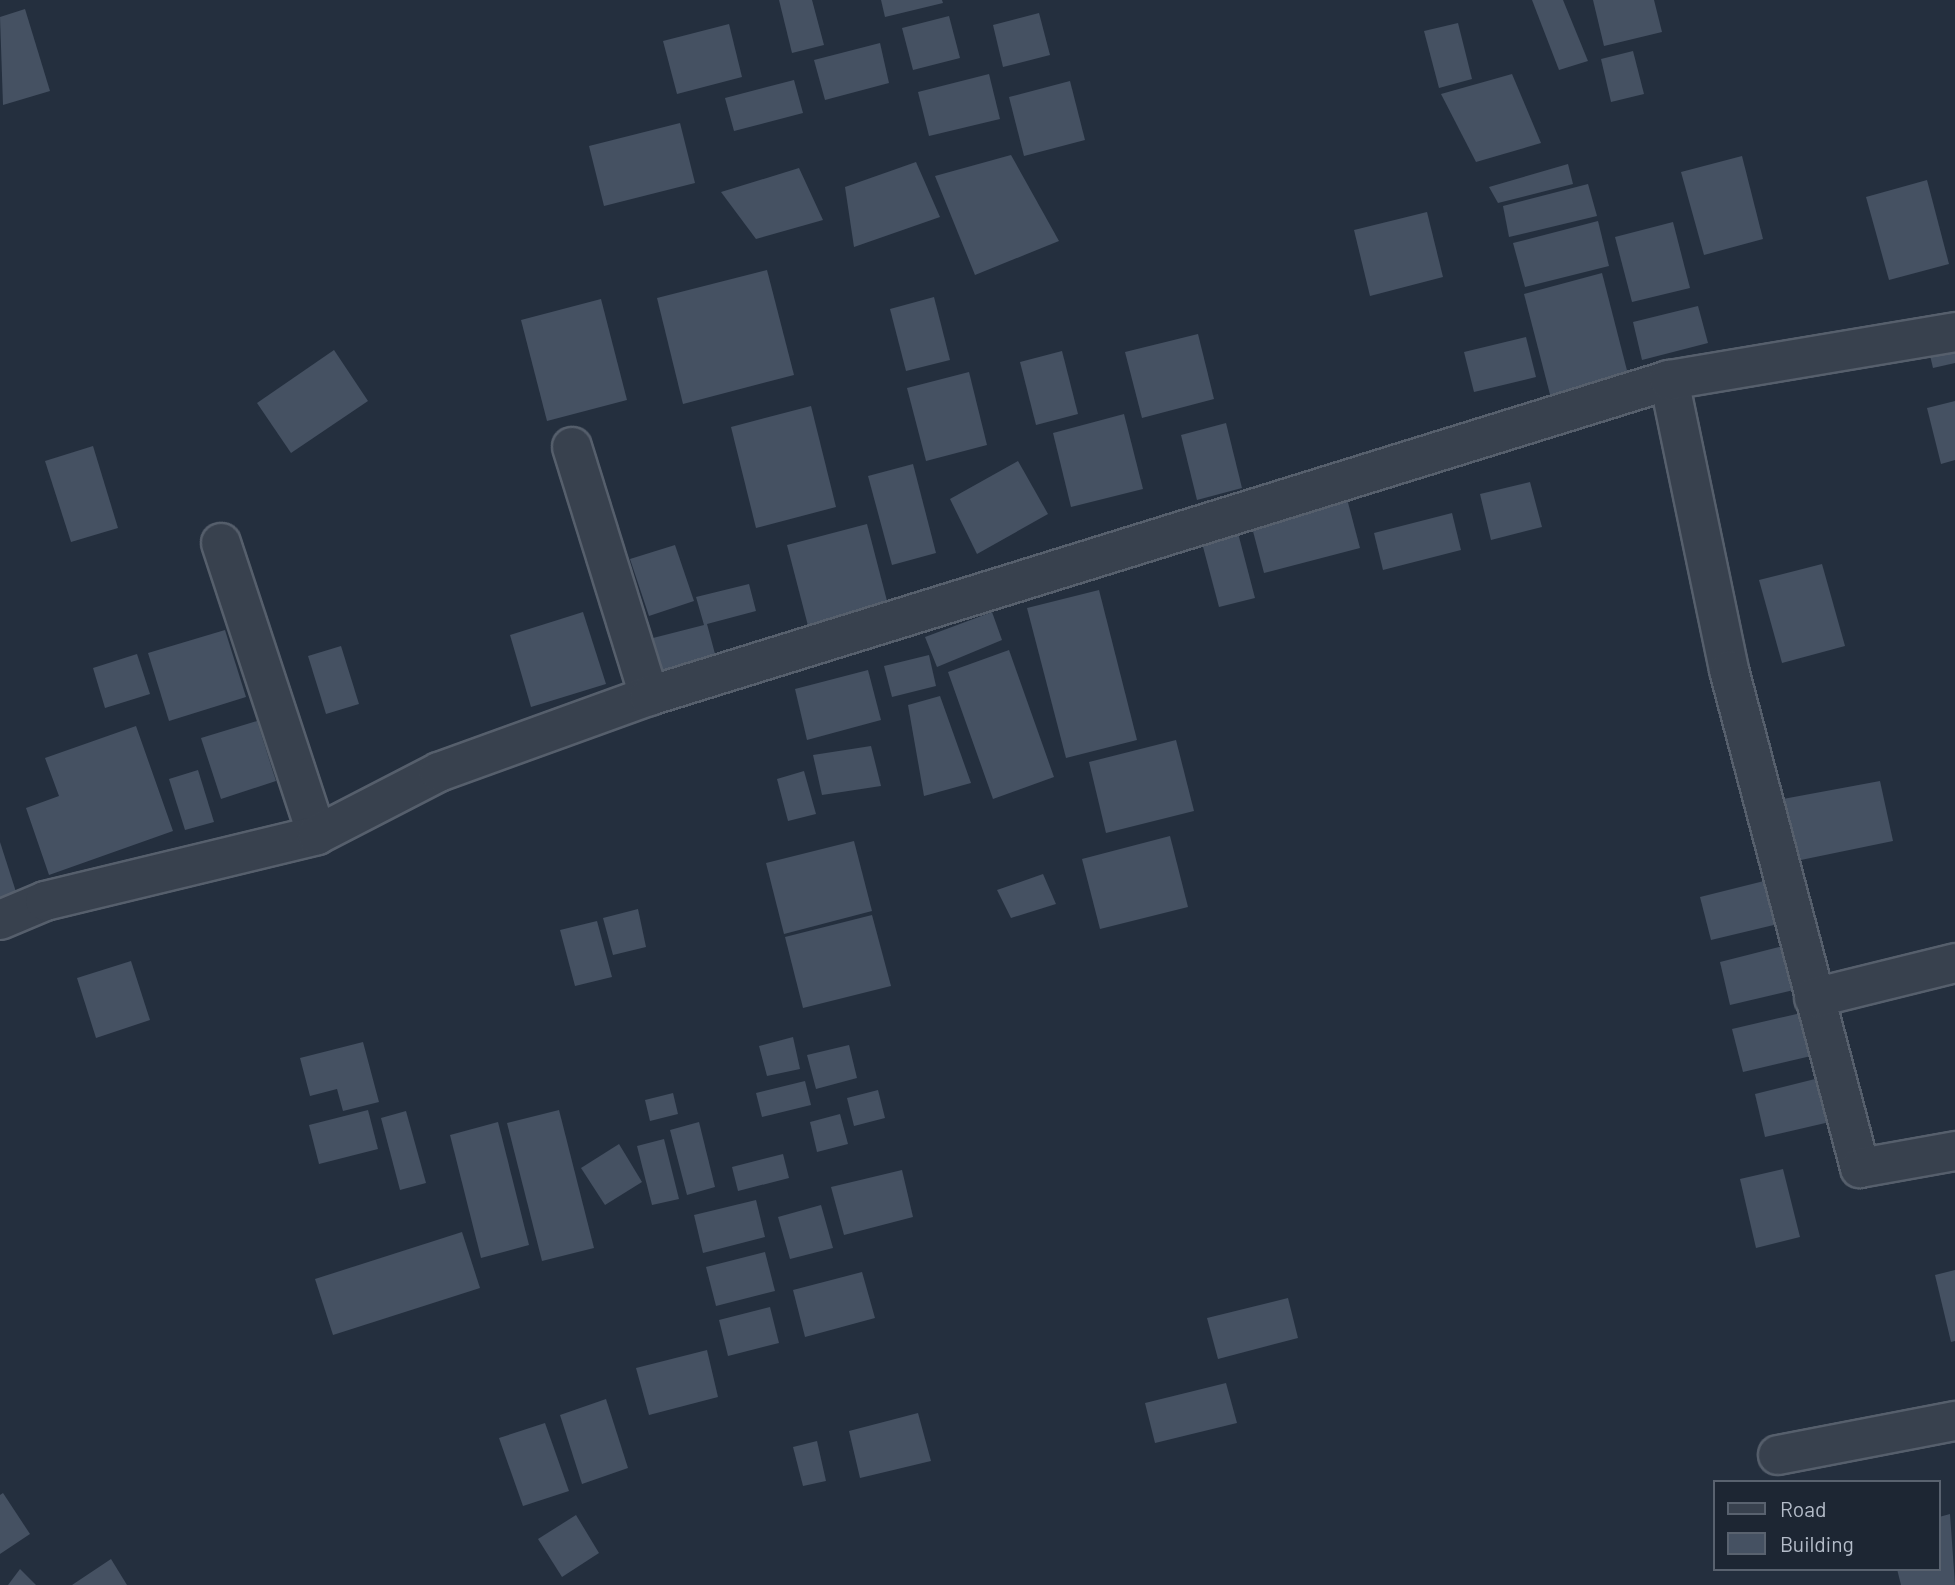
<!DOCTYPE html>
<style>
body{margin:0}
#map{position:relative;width:1955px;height:1585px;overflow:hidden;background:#242f3e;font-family:Barlow,sans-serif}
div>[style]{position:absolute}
.building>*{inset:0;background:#455162}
.roads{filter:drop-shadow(2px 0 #565f6c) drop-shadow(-2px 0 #565f6c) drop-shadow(0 2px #565f6c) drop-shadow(0 -2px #565f6c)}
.minor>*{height:38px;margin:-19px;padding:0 19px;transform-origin:19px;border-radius:19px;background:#38414e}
span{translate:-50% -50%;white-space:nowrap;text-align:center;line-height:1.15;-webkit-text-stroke:5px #1d2633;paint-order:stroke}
.legend{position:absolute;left:1713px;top:1480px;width:228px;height:91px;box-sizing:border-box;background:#1d2633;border:2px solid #59626f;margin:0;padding:9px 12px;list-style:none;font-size:21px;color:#b4bcc9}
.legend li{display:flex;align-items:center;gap:14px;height:35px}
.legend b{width:35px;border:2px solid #59626f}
</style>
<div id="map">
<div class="building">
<i style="clip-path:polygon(779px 0,812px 0,824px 45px,792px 53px)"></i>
<i style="clip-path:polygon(881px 0,942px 0,943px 3px,885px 17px)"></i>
<i style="clip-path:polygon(1532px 0,1563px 0,1588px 61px,1559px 70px)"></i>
<i style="clip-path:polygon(1593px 0,1654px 0,1662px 32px,1604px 46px)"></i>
<i style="clip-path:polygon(25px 9px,50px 91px,3px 105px,0 17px)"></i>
<i style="clip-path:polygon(1039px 13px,1050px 55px,1003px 67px,993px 25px)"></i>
<i style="clip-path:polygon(949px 16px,960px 58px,913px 70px,902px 28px)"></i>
<i style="clip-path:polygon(1458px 23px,1472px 79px,1439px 88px,1424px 31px)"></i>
<i style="clip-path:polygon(729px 24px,742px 77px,677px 94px,663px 41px)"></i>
<i style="clip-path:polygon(880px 43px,889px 83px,825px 100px,814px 60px)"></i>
<i style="clip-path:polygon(1633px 51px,1644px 94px,1611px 102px,1601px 59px)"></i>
<i style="clip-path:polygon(989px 74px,1000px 119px,929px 136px,918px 92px)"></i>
<i style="clip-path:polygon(1512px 74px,1541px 143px,1476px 162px,1441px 94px)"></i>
<i style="clip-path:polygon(794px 80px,803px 113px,734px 131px,725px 98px)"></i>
<i style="clip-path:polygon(1070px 81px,1085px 140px,1024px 156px,1009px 97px)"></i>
<i style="clip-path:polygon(680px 123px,695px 183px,604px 206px,589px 146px)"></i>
<i style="clip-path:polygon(1011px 155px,1059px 241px,975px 275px,935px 176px)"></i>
<i style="clip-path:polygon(1742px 156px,1763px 239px,1704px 255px,1681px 172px)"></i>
<i style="clip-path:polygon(916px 162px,940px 217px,854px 247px,845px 187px)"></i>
<i style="clip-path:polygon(1568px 164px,1573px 184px,1498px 203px,1489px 187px)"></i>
<i style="clip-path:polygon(799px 168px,823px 220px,756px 239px,721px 192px)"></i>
<i style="clip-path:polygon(1927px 180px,1949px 264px,1889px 280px,1866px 197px)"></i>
<i style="clip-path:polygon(1588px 184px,1597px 216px,1509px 237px,1503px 206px)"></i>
<i style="clip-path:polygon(1427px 212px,1443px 277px,1370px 296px,1354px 230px)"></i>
<i style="clip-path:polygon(1598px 221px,1609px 266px,1525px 287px,1513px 243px)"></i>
<i style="clip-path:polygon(1673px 222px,1690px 288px,1632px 302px,1615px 237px)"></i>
<i style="clip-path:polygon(767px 270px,794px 375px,683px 404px,657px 298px)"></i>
<i style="clip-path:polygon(1602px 273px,1632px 390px,1554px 410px,1524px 294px)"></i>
<i style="clip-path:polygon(934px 297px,950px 360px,906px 371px,890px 309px)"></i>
<i style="clip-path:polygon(601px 299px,627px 400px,547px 421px,521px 320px)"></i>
<i style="clip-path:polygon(1698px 306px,1708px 343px,1642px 360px,1633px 322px)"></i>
<i style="clip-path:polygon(1955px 318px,1955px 363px,1933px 368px,1923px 326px)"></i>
<i style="clip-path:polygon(1198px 334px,1214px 399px,1142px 418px,1125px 352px)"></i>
<i style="clip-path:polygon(1526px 337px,1536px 377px,1474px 392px,1464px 352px)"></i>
<i style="clip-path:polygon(334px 350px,368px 401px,291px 453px,257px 403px)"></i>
<i style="clip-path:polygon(1062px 351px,1078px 414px,1036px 425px,1020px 362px)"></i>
<i style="clip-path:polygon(969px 372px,987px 445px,926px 461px,907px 388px)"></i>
<i style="clip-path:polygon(1955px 401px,1955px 460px,1941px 464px,1927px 408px)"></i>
<i style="clip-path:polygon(811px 406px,836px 507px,756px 528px,731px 427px)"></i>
<i style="clip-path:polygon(1124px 414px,1143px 489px,1071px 507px,1053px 433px)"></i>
<i style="clip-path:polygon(1226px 423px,1242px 488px,1197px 500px,1181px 435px)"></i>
<i style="clip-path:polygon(93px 446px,118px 528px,71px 542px,45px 461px)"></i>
<i style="clip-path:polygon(1018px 461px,1048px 514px,977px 554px,950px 499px)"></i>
<i style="clip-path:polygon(913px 464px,936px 553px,892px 565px,868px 476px)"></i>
<i style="clip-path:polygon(1530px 482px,1542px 527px,1491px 540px,1480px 494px)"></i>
<i style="clip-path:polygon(1346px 495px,1360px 548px,1264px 573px,1250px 520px)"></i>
<i style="clip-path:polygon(1452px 513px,1461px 550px,1383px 570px,1374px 533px)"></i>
<i style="clip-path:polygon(867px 524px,893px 624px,813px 645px,787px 545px)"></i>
<i style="clip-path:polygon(1238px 533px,1255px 598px,1219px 607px,1202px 543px)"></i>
<i style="clip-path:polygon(675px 545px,694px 601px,649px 616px,630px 559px)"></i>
<i style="clip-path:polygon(1822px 564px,1845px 646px,1782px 663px,1759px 580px)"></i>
<i style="clip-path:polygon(749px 584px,756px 611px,707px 624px,722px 680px,668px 693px,653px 638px,704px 625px,696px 597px)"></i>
<i style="clip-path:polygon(1099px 590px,1137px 740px,1066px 758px,1027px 608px)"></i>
<i style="clip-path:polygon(583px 612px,606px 684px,531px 707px,510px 635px)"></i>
<i style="clip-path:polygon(992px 612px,1002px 640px,937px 667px,925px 637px)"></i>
<i style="clip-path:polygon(225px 630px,246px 697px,169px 721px,148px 653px)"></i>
<i style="clip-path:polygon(341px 646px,359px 704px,326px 714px,308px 656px)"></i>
<i style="clip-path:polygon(1009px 650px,1054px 777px,993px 799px,948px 672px)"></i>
<i style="clip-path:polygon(137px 654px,150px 694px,105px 708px,93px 668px)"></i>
<i style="clip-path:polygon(929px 655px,936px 686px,892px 697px,884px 666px)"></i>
<i style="clip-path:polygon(868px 670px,881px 720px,807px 740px,795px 689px)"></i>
<i style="clip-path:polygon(940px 696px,971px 783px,924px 796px,908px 705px)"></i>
<i style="clip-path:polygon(257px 721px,276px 781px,221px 799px,201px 738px)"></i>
<i style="clip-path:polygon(136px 726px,173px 831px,49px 875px,26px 808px,59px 796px,45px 758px)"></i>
<i style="clip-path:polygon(1176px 740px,1194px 811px,1106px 833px,1089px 762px)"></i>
<i style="clip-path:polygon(871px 746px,881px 786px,822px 795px,813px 755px)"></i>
<i style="clip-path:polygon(198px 770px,214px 822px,185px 830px,169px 779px)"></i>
<i style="clip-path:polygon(804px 771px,816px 814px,788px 821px,777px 779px)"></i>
<i style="clip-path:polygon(1880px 781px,1893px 841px,1796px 861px,1783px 799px)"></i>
<i style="clip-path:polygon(1170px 836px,1188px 907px,1100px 929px,1082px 859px)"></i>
<i style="clip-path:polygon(854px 841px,872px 911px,784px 934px,766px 863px)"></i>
<i style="clip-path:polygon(0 842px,17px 895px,0 901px)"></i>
<i style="clip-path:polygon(1043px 874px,1056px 904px,1011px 918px,997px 890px)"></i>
<i style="clip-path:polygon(1768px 880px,1778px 924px,1711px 940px,1700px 897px)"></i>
<i style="clip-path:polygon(638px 909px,646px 947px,613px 955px,603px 918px)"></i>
<i style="clip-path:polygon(872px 915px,891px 986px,803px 1008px,785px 937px)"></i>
<i style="clip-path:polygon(597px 921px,612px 977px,575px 986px,560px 930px)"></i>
<i style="clip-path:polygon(1787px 945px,1798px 989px,1730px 1005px,1720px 962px)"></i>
<i style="clip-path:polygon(131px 961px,150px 1020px,96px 1038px,77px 978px)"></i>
<i style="clip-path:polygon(1801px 1013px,1811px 1056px,1743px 1072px,1732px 1029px)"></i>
<i style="clip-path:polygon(793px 1037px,800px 1069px,767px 1076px,759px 1046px)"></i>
<i style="clip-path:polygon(363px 1042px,379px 1102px,343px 1111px,337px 1089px,310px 1096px,300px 1058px)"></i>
<i style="clip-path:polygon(849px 1045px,857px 1078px,816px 1089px,807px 1055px)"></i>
<i style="clip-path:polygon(1823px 1077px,1834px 1121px,1765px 1137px,1755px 1094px)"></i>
<i style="clip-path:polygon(805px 1081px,811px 1105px,762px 1117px,756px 1093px)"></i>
<i style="clip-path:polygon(878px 1090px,885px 1118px,854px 1126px,847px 1098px)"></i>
<i style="clip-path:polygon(673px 1093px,678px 1114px,650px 1121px,645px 1100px)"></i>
<i style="clip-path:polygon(368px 1110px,378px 1149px,319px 1164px,309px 1125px)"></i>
<i style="clip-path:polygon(559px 1110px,594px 1248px,542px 1261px,507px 1123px)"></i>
<i style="clip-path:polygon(406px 1111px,426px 1183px,400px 1190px,381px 1118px)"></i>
<i style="clip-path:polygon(840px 1114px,848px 1144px,817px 1152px,810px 1122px)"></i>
<i style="clip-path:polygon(498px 1122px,529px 1245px,481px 1258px,450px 1135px)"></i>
<i style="clip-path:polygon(699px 1122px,715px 1187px,687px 1195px,670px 1130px)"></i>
<i style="clip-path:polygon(664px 1139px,679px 1199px,652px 1205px,637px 1146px)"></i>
<i style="clip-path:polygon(619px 1144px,642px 1182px,605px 1205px,581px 1168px)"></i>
<i style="clip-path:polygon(783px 1154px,789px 1178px,738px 1191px,732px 1167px)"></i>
<i style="clip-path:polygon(1783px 1169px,1800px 1237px,1756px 1248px,1740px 1179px)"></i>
<i style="clip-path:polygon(902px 1170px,913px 1217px,844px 1235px,831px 1187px)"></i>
<i style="clip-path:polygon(756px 1200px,765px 1237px,703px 1253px,694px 1215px)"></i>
<i style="clip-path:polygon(821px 1205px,833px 1248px,790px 1259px,778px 1217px)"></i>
<i style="clip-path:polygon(462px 1232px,480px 1288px,333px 1335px,315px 1279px)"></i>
<i style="clip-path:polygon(765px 1252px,775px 1291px,716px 1306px,706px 1267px)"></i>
<i style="clip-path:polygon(1955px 1270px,1955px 1341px,1951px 1342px,1935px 1275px)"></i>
<i style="clip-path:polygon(862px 1272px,875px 1318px,805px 1337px,793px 1290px)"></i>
<i style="clip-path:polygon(1288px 1298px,1298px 1338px,1218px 1359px,1207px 1318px)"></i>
<i style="clip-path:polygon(770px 1307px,779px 1343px,728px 1356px,719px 1320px)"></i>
<i style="clip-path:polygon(707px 1350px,718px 1397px,649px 1415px,636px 1368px)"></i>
<i style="clip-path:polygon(1226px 1383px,1237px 1423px,1155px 1443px,1145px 1403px)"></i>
<i style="clip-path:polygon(606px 1399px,628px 1468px,582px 1484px,560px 1415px)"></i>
<i style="clip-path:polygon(918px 1413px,931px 1461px,860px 1478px,849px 1431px)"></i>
<i style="clip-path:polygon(545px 1423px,569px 1491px,523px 1506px,499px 1438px)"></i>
<i style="clip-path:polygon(817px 1441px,826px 1481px,803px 1486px,793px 1447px)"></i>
<i style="clip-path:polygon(3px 1493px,30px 1534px,0 1554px,0 1495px)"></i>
<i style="clip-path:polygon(1950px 1514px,1955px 1585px,1901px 1585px,1897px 1569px,1939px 1569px,1939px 1517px)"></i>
<i style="clip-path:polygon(576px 1515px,599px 1553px,562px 1577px,538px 1539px)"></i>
<i style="clip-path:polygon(111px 1559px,127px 1585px,72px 1585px)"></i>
<i style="clip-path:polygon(20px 1569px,36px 1585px,8px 1585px)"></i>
</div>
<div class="roads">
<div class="minor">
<i style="left:1669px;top:380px;width:296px;rotate:78.3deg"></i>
<i style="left:1729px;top:670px;width:515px;rotate:75.26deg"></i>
<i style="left:1860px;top:1168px;width:97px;rotate:-10.1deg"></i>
<i style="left:572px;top:447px;width:261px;rotate:72.8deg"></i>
<i style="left:221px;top:543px;width:307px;rotate:71.8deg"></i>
<i style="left:0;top:920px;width:49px;rotate:-22.9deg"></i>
<i style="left:45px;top:901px;width:280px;rotate:-13.6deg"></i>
<i style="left:317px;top:835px;width:137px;rotate:-27.3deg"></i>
<i style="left:439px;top:772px;width:223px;rotate:-19.9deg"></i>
<i style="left:649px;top:696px;width:1068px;rotate:-17.21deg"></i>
<i style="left:1669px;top:380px;width:290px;rotate:-9.5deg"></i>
<i style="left:1814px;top:998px;width:145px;rotate:-13.9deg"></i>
<i style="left:1778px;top:1455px;width:180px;rotate:-10.9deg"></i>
</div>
</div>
<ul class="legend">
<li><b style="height:9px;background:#38414e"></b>Road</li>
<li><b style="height:19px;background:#455162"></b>Building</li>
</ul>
</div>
